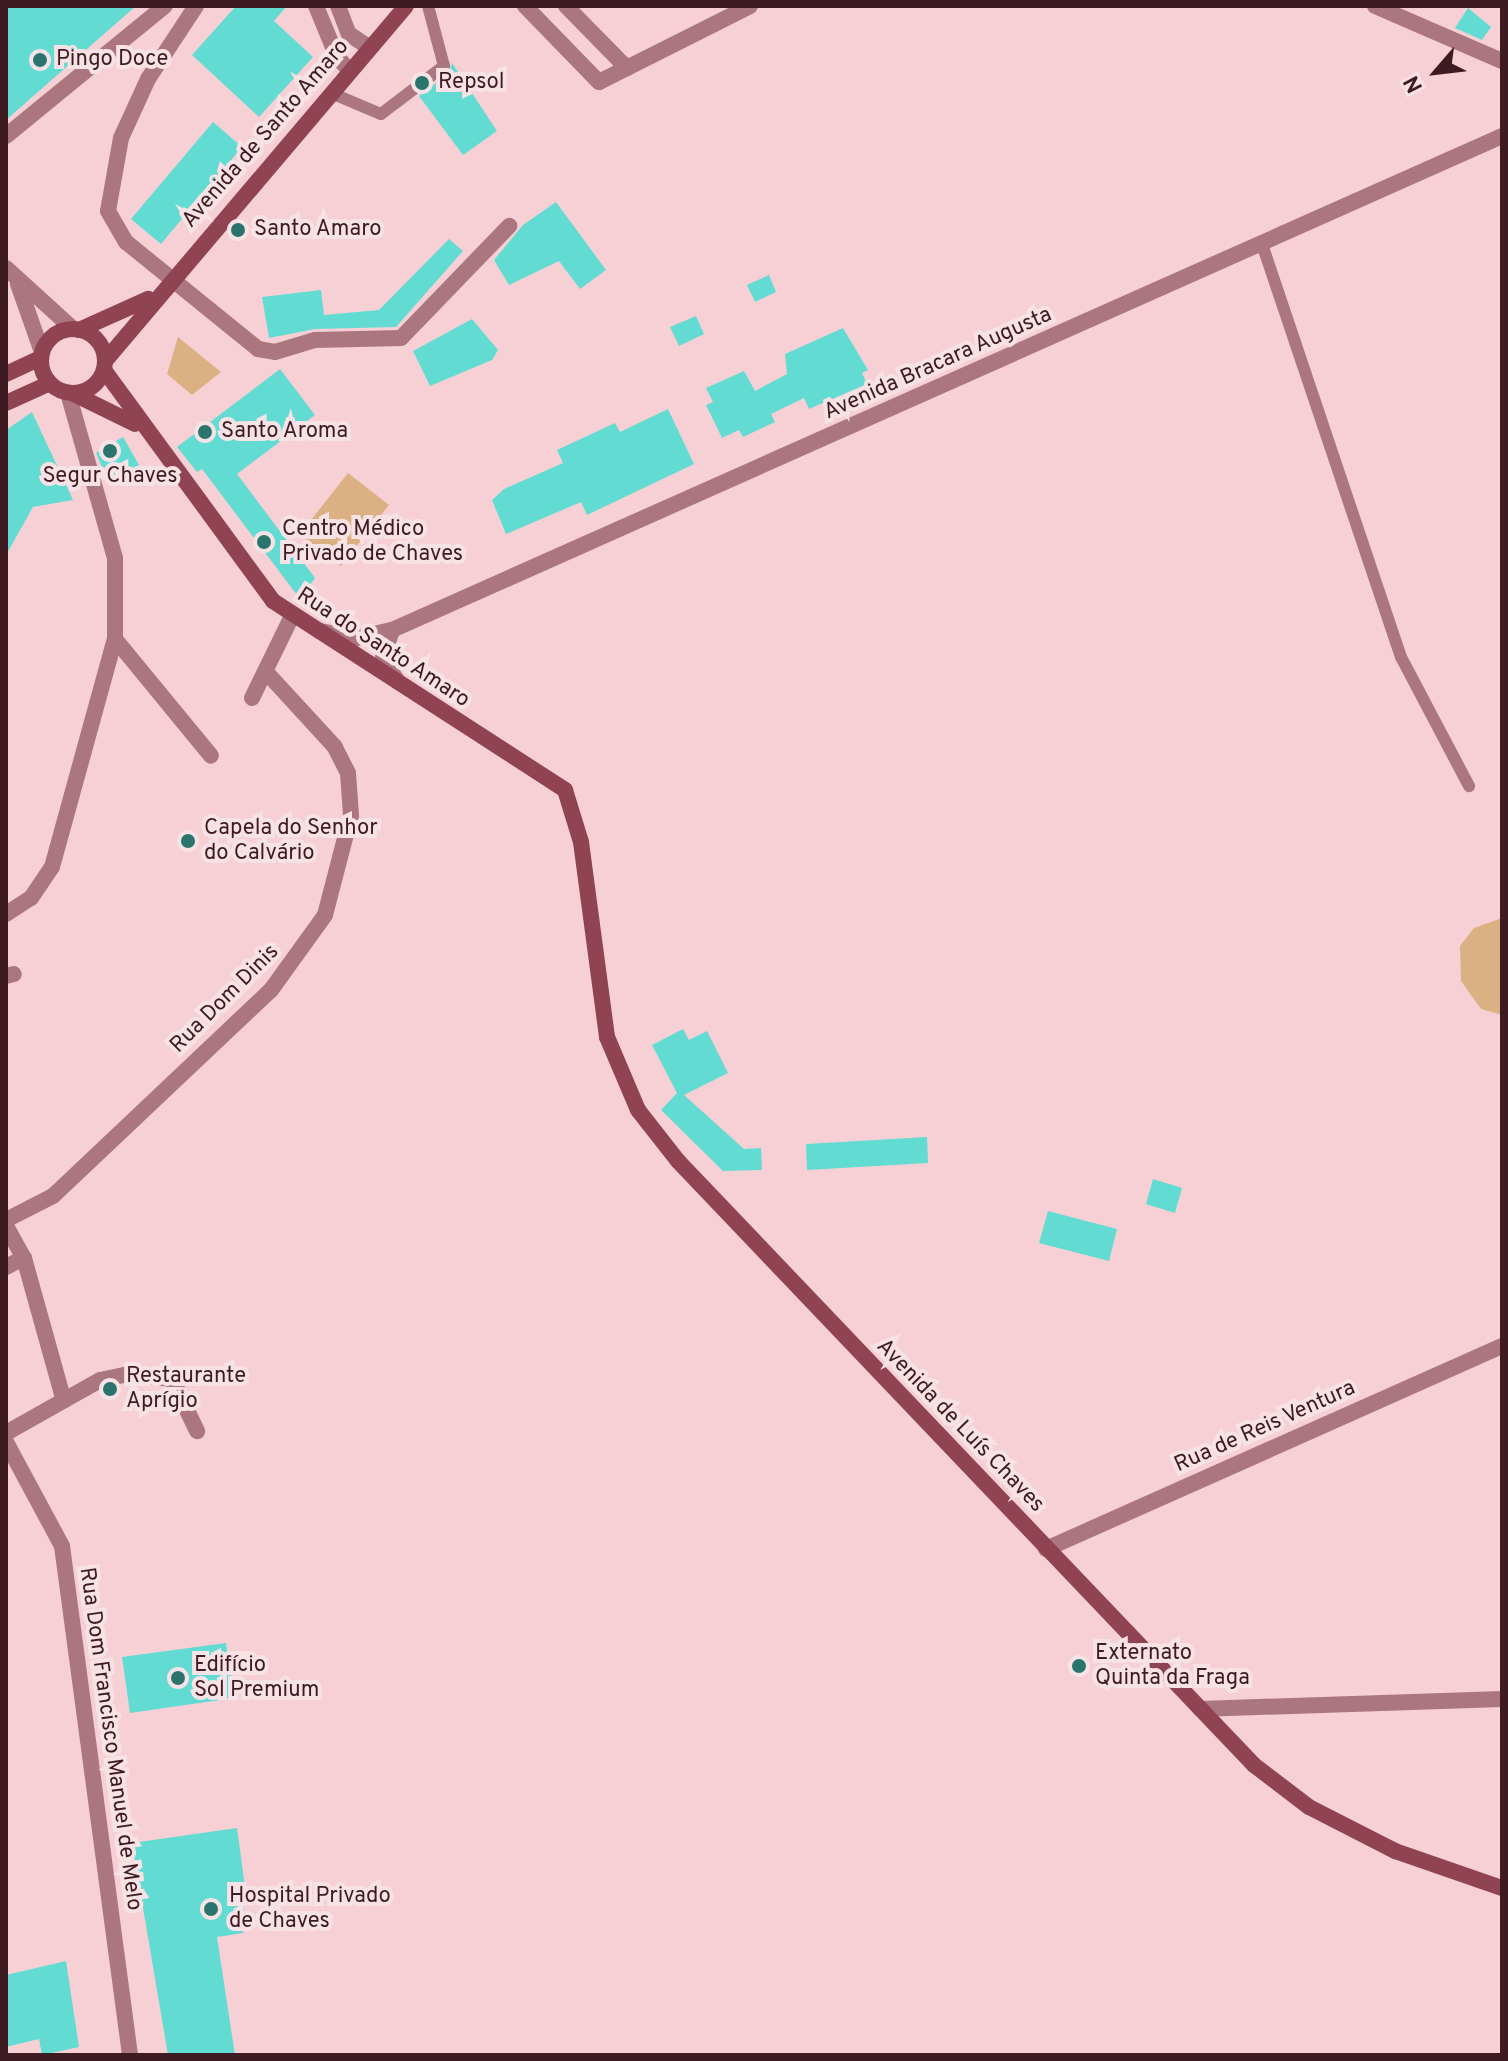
<!DOCTYPE html>
<meta charset="utf-8">
<style>
body{margin:0}
#map{position:relative;width:1508px;height:2061px;overflow:hidden;background:#f7d0d6;font-family:Overpass,sans-serif}
div>[style]{position:absolute}
.green>*{inset:0;background:#dbb184}
.building>*{inset:0;background:#62dbd2}
.service>*{height:12px;margin:-6px;padding:0 6px;transform-origin:6px;border-radius:6px;background:#ab767f}
.minor>*{height:16px;margin:-8px;padding:0 8px;transform-origin:8px;border-radius:8px;background:#ab767f}
.secondary>*{height:16px;margin:-8px;padding:0 8px;transform-origin:8px;border-radius:8px;background:#8f4353}
.secondary>.ring{margin:-8px;padding:0;box-sizing:content-box;background:none;border:16px solid #8f4353;border-radius:50%}
.dots>*{width:22px;height:22px;translate:-50% -50%;box-sizing:border-box;border:4px solid #f7e3e6;border-radius:50%}
span{translate:-50% -50%;white-space:nowrap;text-align:center;line-height:1.15;-webkit-text-stroke:8px #f7e3e6;paint-order:stroke}
.poi-label{font-size:22px;color:#3e1b22}
.left{translate:0 -50%;text-align:left}
.street-label{font-size:22px;color:#3e1b22}
.frame{position:absolute;inset:0;border:8px solid #3e1b22;pointer-events:none}
.north{position:absolute;left:1396px;top:32px;width:80px;height:80px;-webkit-text-stroke:6px #f7e3e6;paint-order:stroke;rotate:242deg;font-size:22px;font-weight:700;line-height:32px;text-align:center;color:#3e1b22}
.north::after{content:'';display:block;margin:auto;width:28px;height:36px;background:#3e1b22;clip-path:polygon(50% 0,100% 100%,50% 72%,0 100%)}
</style>
<div id="map">
<div class="green">
<i style="clip-path:polygon(178px 337px,221px 372px,192px 395px,167px 374px)"></i>
<i style="clip-path:polygon(348px 473px,389px 505px,341px 566px,300px 534px)"></i>
<i style="clip-path:polygon(1502px 918px,1502px 1015px,1481px 1009px,1461px 981px,1460px 946px,1474px 928px)"></i>
</div>
<div class="building">
<i style="clip-path:polygon(6px 6px,136px 6px,6px 120px)"></i>
<i style="clip-path:polygon(236px 6px,287px 6px,274px 21px,313px 57px,259px 117px,192px 55px)"></i>
<i style="clip-path:polygon(1468px 8px,1491px 27px,1482px 40px,1455px 28px)"></i>
<i style="clip-path:polygon(452px 63px,497px 131px,463px 155px,419px 96px,449px 73px)"></i>
<i style="clip-path:polygon(213px 122px,242px 147px,161px 244px,131px 219px)"></i>
<i style="clip-path:polygon(556px 202px,606px 270px,580px 289px,559px 261px,509px 285px,494px 260px,523px 225px)"></i>
<i style="clip-path:polygon(449px 239px,463px 251px,396px 327px,315px 329px,269px 338px,262px 297px,321px 290px,324px 315px,379px 310px)"></i>
<i style="clip-path:polygon(769px 275px,776px 292px,755px 302px,747px 285px)"></i>
<i style="clip-path:polygon(696px 316px,704px 334px,679px 346px,670px 327px)"></i>
<i style="clip-path:polygon(472px 319px,498px 350px,492px 360px,430px 386px,413px 351px)"></i>
<i style="clip-path:polygon(843px 328px,868px 370px,862px 373px,867px 384px,809px 409px,804px 398px,771px 414px,775px 422px,743px 437px,739px 430px,722px 438px,706px 405px,713px 402px,706px 388px,744px 371px,755px 391px,787px 374px,785px 354px)"></i>
<i style="clip-path:polygon(280px 369px,315px 415px,237px 474px,315px 578px,300px 599px,202px 469px,197px 472px,177px 447px)"></i>
<i style="clip-path:polygon(668px 409px,694px 464px,587px 515px,581px 502px,506px 534px,492px 500px,504px 489px,563px 463px,557px 450px,615px 423px,620px 432px)"></i>
<i style="clip-path:polygon(32px 412px,73px 500px,33px 507px,6px 555px,6px 430px)"></i>
<i style="clip-path:polygon(123px 437px,139px 465px,109px 483px,96px 453px)"></i>
<i style="clip-path:polygon(683px 1029px,689px 1040px,707px 1031px,728px 1073px,684px 1095px,744px 1149px,761px 1148px,762px 1170px,723px 1171px,661px 1110px,677px 1093px,652px 1045px)"></i>
<i style="clip-path:polygon(927px 1137px,928px 1163px,807px 1170px,806px 1144px)"></i>
<i style="clip-path:polygon(1153px 1179px,1182px 1188px,1175px 1213px,1146px 1204px)"></i>
<i style="clip-path:polygon(1048px 1211px,1117px 1229px,1109px 1261px,1039px 1243px)"></i>
<i style="clip-path:polygon(226px 1643px,234px 1698px,130px 1713px,122px 1657px)"></i>
<i style="clip-path:polygon(237px 1828px,245px 1887px,243px 1933px,217px 1937px,235px 2055px,168px 2055px,132px 1843px)"></i>
<i style="clip-path:polygon(66px 1961px,79px 2047px,42px 2055px,39px 2039px,6px 2047px,6px 1975px)"></i>
</div>
<div class="service">
<i style="left:331px;top:93px;width:54px;rotate:22.8deg"></i>
<i style="left:381px;top:114px;width:79px;rotate:-37.3deg"></i>
<i style="left:444px;top:66px;width:62px;rotate:-104.9deg"></i>
<i style="left:1262px;top:244px;width:436px;rotate:71.4deg"></i>
<i style="left:1401px;top:657px;width:146px;rotate:62.2deg"></i>
</div>
<div class="minor">
<i style="left:196px;top:6px;width:87px;rotate:123.3deg"></i>
<i style="left:148px;top:79px;width:65px;rotate:114.6deg"></i>
<i style="left:121px;top:138px;width:74px;rotate:100.1deg"></i>
<i style="left:108px;top:211px;width:36px;rotate:60deg"></i>
<i style="left:126px;top:242px;width:170px;rotate:39deg"></i>
<i style="left:258px;top:349px;width:17px;rotate:10deg"></i>
<i style="left:275px;top:352px;width:42px;rotate:-16.7deg"></i>
<i style="left:315px;top:340px;width:86px;rotate:-1.3deg"></i>
<i style="left:401px;top:338px;width:156px;rotate:-46deg"></i>
<i style="left:316px;top:6px;width:55px;rotate:67.6deg"></i>
<i style="left:337px;top:57px;width:19px;rotate:47deg"></i>
<i style="left:338px;top:6px;width:30px;rotate:69deg"></i>
<i style="left:349px;top:34px;width:25px;rotate:34deg"></i>
<i style="left:525px;top:6px;width:106px;rotate:45.8deg"></i>
<i style="left:599px;top:82px;width:169px;rotate:-26.7deg"></i>
<i style="left:566px;top:6px;width:87px;rotate:45.5deg"></i>
<i style="left:1375px;top:6px;width:138px;rotate:23.4deg"></i>
<i style="left:6px;top:136px;width:205px;rotate:-39.3deg"></i>
<i style="left:6px;top:268px;width:91px;rotate:42.3deg"></i>
<i style="left:18px;top:284px;width:72px;rotate:70.6deg"></i>
<i style="left:392px;top:630px;width:29px;rotate:108deg"></i>
<i style="left:383px;top:658px;width:28px;rotate:58deg"></i>
<i style="left:319px;top:631px;width:39px;rotate:10deg"></i>
<i style="left:357px;top:638px;width:36px;rotate:-13deg"></i>
<i style="left:392px;top:630px;width:1215px;rotate:-23.99deg"></i>
<i style="left:115px;top:639px;width:151px;rotate:50.6deg"></i>
<i style="left:252px;top:698px;width:91px;rotate:-64deg"></i>
<i style="left:6px;top:914px;width:30px;rotate:-33deg"></i>
<i style="left:31px;top:898px;width:37px;rotate:-56deg"></i>
<i style="left:52px;top:867px;width:237px;rotate:-74.6deg"></i>
<i style="left:115px;top:639px;width:81px;rotate:-90deg"></i>
<i style="left:115px;top:558px;width:172px;rotate:-105.9deg"></i>
<i style="left:6px;top:976px;width:8px;rotate:-14deg"></i>
<i style="left:6px;top:1220px;width:53px;rotate:-27.1deg"></i>
<i style="left:53px;top:1196px;width:300px;rotate:-43.4deg"></i>
<i style="left:271px;top:990px;width:92px;rotate:-54.2deg"></i>
<i style="left:325px;top:915px;width:103px;rotate:-75.4deg"></i>
<i style="left:351px;top:815px;width:42px;rotate:-94.1deg"></i>
<i style="left:348px;top:773px;width:29px;rotate:-117deg"></i>
<i style="left:335px;top:747px;width:103px;rotate:-132.6deg"></i>
<i style="left:6px;top:1226px;width:37px;rotate:61deg"></i>
<i style="left:24px;top:1258px;width:148px;rotate:74.4deg"></i>
<i style="left:6px;top:1267px;width:20px;rotate:-27deg"></i>
<i style="left:6px;top:1433px;width:108px;rotate:-29.4deg"></i>
<i style="left:100px;top:1380px;width:29px;rotate:-12deg"></i>
<i style="left:128px;top:1374px;width:44px;rotate:6.5deg"></i>
<i style="left:172px;top:1379px;width:58px;rotate:64.3deg"></i>
<i style="left:6px;top:1442px;width:118px;rotate:61.7deg"></i>
<i style="left:62px;top:1546px;width:514px;rotate:82.39deg"></i>
<i style="left:1046px;top:1549px;width:499px;rotate:-24deg"></i>
<i style="left:1200px;top:1709px;width:302px;rotate:-1.9deg"></i>
</div>
<div class="secondary">
<i class="ring" style="left:41px;top:329px;width:48px;height:48px"></i>
<i style="left:79px;top:330px;width:76px;rotate:-24.2deg"></i>
<i style="left:105px;top:361px;width:465px;rotate:-49.7deg"></i>
<i style="left:104px;top:370px;width:286px;rotate:53.8deg"></i>
<i style="left:273px;top:601px;width:348px;rotate:32.9deg"></i>
<i style="left:565px;top:790px;width:54px;rotate:72.9deg"></i>
<i style="left:581px;top:842px;width:197px;rotate:82.4deg"></i>
<i style="left:607px;top:1037px;width:79px;rotate:67deg"></i>
<i style="left:638px;top:1110px;width:65px;rotate:51.9deg"></i>
<i style="left:678px;top:1161px;width:835px;rotate:46.36deg"></i>
<i style="left:1254px;top:1765px;width:69px;rotate:37.4deg"></i>
<i style="left:1309px;top:1807px;width:97px;rotate:27.1deg"></i>
<i style="left:1395px;top:1851px;width:113px;rotate:19.1deg"></i>
<i style="left:6px;top:374px;width:38px;rotate:-25deg"></i>
<i style="left:72px;top:393px;width:70px;rotate:26.2deg"></i>
<i style="left:6px;top:403px;width:48px;rotate:-24.4deg"></i>
</div>
<div class="dots">
<i style="left:40px;top:60px;background:#2b746e"></i>
<i style="left:422px;top:83px;background:#2b746e"></i>
<i style="left:238px;top:230px;background:#2b746e"></i>
<i style="left:205px;top:432px;background:#2b746e"></i>
<i style="left:110px;top:451px;background:#2b746e"></i>
<i style="left:264px;top:542px;background:#2b746e"></i>
<i style="left:188px;top:841px;background:#2b746e"></i>
<i style="left:110px;top:1389px;background:#2b746e"></i>
<i style="left:1079px;top:1666px;background:#2b746e"></i>
<i style="left:178px;top:1678px;background:#2b746e"></i>
<i style="left:211px;top:1909px;background:#2b746e"></i>
</div>
<div class="poi-label">
<span class="left" style="left:56px;top:60px">Pingo Doce</span>
<span class="left" style="left:438px;top:83px">Repsol</span>
<span class="left" style="left:254px;top:230px">Santo Amaro</span>
<span class="left" style="left:221px;top:432px">Santo Aroma</span>
<span style="left:110px;top:477px">Segur Chaves</span>
<span class="left" style="left:282px;top:542px">Centro Médico<br>Privado de Chaves</span>
<span class="left" style="left:204px;top:841px">Capela do Senhor<br>do Calvário</span>
<span class="left" style="left:126px;top:1389px">Restaurante<br>Aprígio</span>
<span class="left" style="left:1095px;top:1666px">Externato<br>Quinta da Fraga</span>
<span class="left" style="left:194px;top:1678px">Edifício<br>Sol Premium</span>
<span class="left" style="left:229px;top:1909px">Hospital Privado<br>de Chaves</span>
</div>
<div class="street-label">
<span style="left:266px;top:134px;rotate:-49deg">Avenida de Santo Amaro</span>
<span style="left:938px;top:364px;rotate:-24deg">Avenida Bracara Augusta</span>
<span style="left:383px;top:648px;rotate:33deg">Rua do Santo Amaro</span>
<span style="left:225px;top:999px;rotate:-45deg">Rua Dom Dinis</span>
<span style="left:960px;top:1426px;rotate:46deg">Avenida de Luís Chaves</span>
<span style="left:1265px;top:1427px;rotate:-24deg">Rua de Reis Ventura</span>
<span style="left:110px;top:1739px;rotate:82deg">Rua Dom Francisco Manuel de Melo</span>
</div>
<div class="frame"></div>
<div class="north">N</div>
</div>
